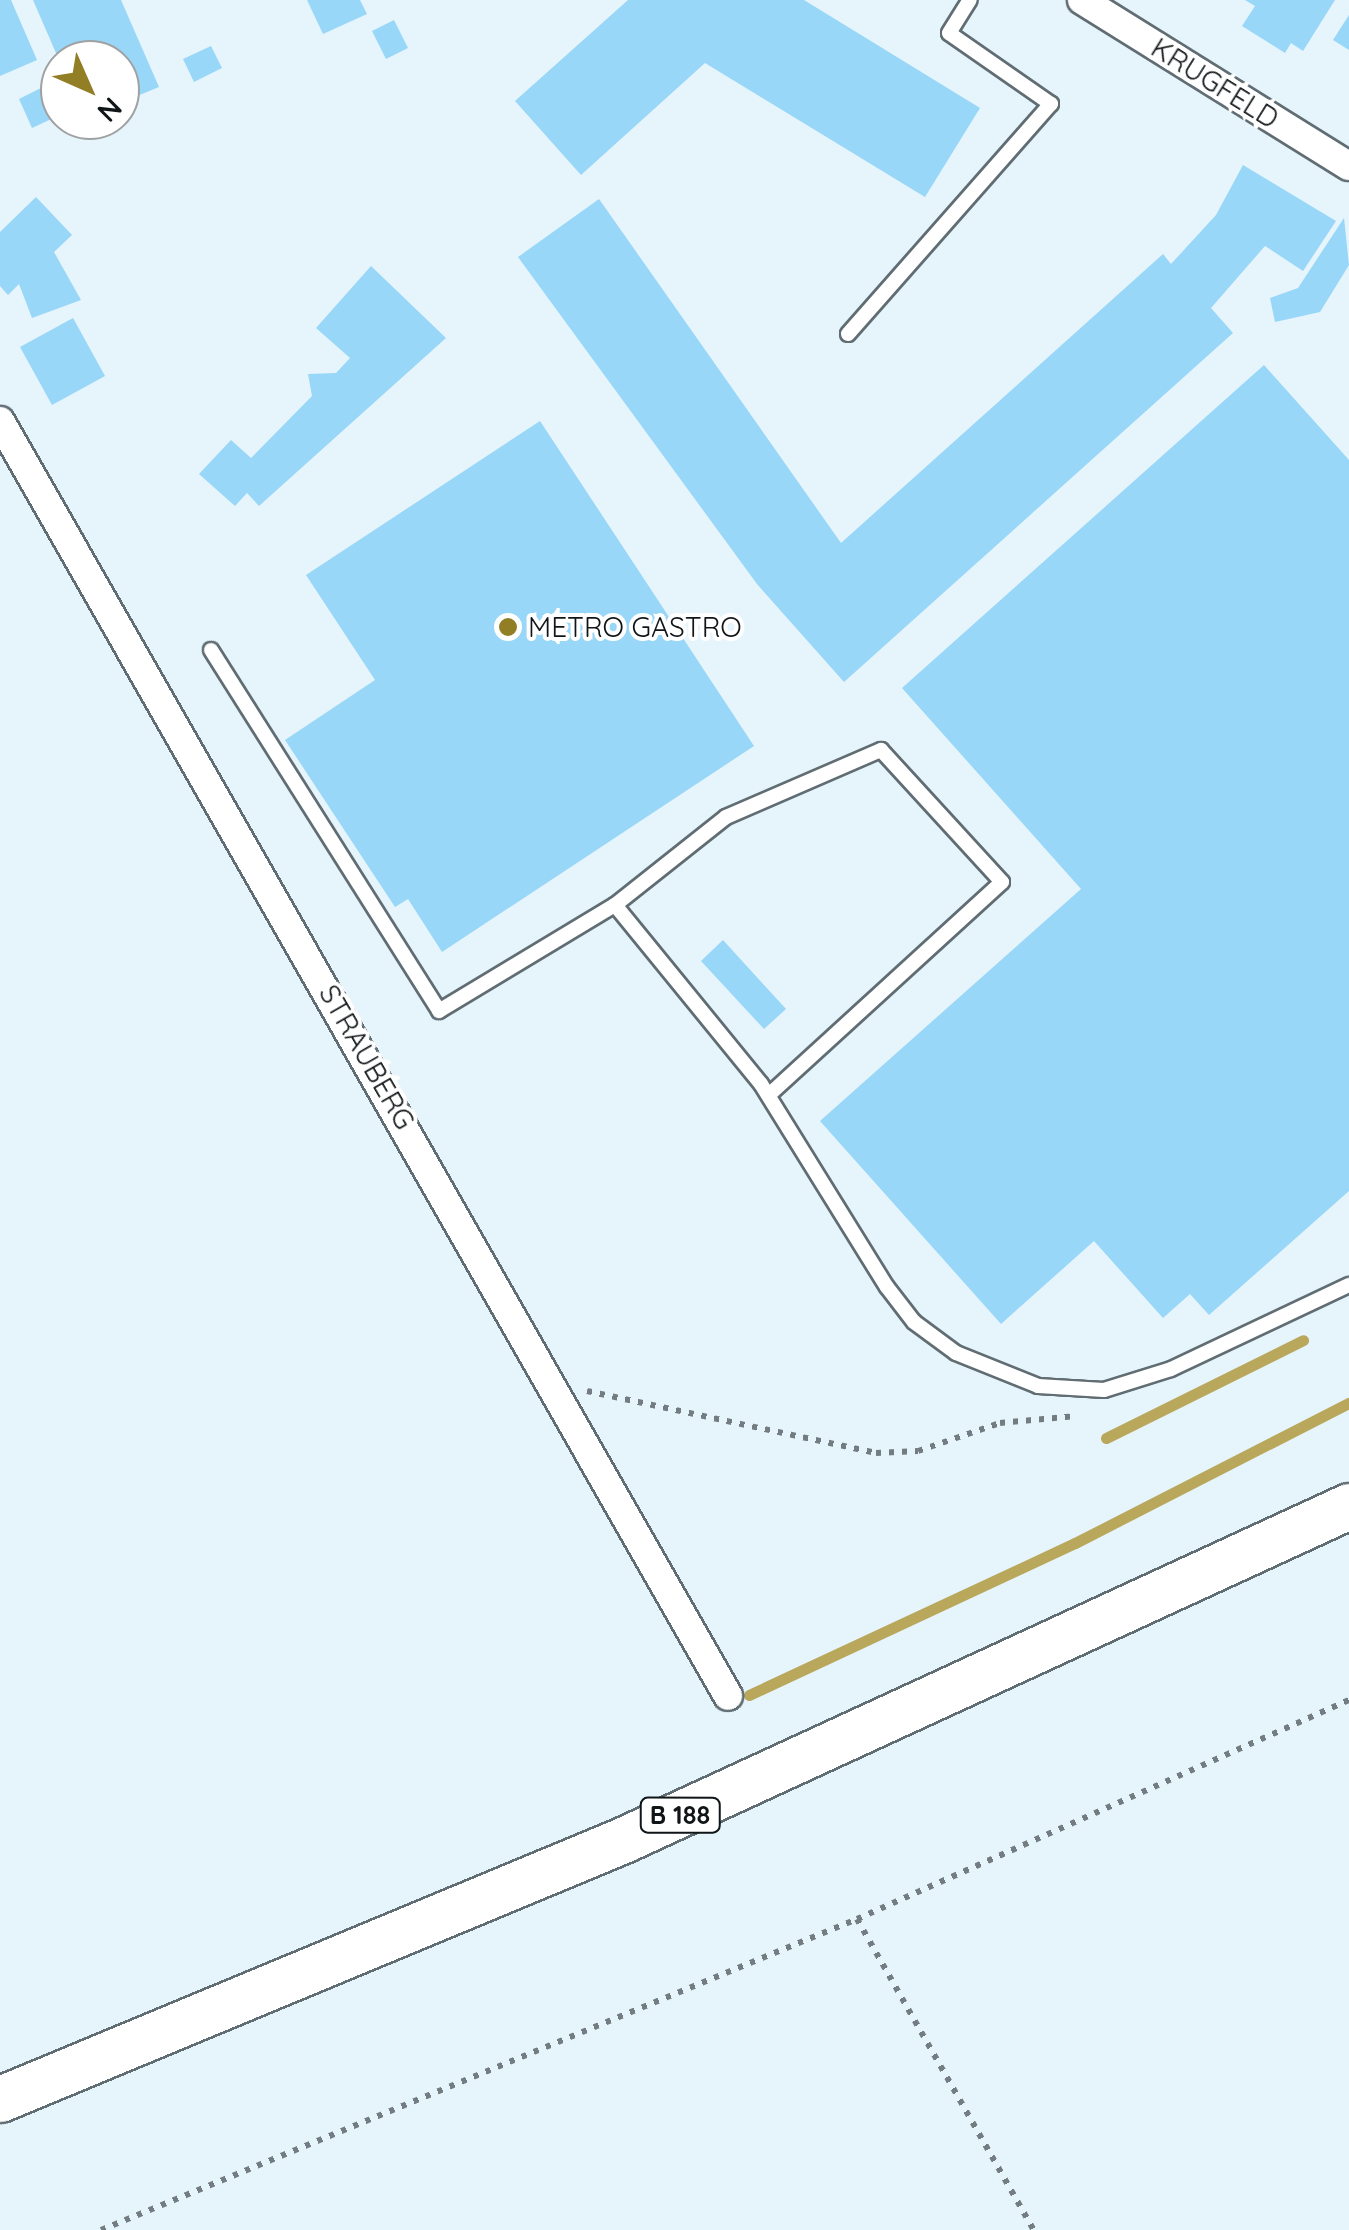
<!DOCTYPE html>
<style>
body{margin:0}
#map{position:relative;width:1349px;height:2230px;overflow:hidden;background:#e6f4fc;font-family:Quicksand,sans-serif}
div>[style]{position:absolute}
.stream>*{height:11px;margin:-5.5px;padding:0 5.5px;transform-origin:5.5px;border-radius:5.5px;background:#b9a75c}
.building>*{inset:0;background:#98d7f8}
.path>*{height:6px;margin-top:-3px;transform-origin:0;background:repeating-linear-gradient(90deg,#737c80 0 5px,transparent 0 13px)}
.roads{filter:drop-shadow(2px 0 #606d73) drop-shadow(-2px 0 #606d73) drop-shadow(0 2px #606d73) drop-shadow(0 -2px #606d73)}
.lane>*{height:14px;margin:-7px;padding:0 7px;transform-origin:7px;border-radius:7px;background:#fff}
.street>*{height:28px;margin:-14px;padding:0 14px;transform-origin:14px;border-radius:14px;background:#fff}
.primary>*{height:45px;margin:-22.5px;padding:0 22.5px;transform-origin:22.5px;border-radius:22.5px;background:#fff}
.dots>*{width:28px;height:28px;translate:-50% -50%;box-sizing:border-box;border:5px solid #fff;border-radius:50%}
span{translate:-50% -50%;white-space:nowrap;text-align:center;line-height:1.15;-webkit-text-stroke:8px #fff;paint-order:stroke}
.shield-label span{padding:2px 8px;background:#fff;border:2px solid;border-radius:8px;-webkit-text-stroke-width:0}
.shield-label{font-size:25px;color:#101517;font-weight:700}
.street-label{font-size:28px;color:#101517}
.poi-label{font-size:28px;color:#101517}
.left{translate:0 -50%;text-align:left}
.north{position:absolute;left:40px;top:40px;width:100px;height:100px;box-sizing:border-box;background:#fff;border:2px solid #9fa1a2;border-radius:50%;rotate:135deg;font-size:28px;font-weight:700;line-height:40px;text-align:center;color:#101517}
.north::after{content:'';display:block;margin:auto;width:35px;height:45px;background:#927e25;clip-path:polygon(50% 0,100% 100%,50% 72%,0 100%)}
</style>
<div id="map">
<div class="stream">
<i style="left:1106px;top:1438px;width:220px;rotate:-26.4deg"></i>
<i style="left:749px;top:1695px;width:360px;rotate:-25deg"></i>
<i style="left:1075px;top:1543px;width:308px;rotate:-27.1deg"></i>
</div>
<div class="building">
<i style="clip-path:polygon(0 0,11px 0,37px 60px,0 76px)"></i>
<i style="clip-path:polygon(33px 0,121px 0,159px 87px,120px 103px,120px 60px,59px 60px)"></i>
<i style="clip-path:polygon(307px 0,360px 0,367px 14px,323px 34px)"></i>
<i style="clip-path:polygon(628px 0,804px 0,980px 108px,925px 197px,705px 63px,581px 175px,515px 101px)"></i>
<i style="clip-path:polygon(1245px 0,1335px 0,1303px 51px,1291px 43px,1285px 53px,1242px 26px,1255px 6px)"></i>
<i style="clip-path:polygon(1349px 15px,1349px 50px,1333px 40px)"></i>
<i style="clip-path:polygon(394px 20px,408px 48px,386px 59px,372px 31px)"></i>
<i style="clip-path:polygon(211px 46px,222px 68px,194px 82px,183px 59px)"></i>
<i style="clip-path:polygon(53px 82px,60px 115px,32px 128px,19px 99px)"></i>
<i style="clip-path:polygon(1243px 165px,1336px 221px,1303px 271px,1265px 246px,1211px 308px,1233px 333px,844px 682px,757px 584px,518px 257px,599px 199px,841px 543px,1163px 254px,1171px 264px,1216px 215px)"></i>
<i style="clip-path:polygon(36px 197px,72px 235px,54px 252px,81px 300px,32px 318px,19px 284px,8px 295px,0 286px,0 232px)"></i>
<i style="clip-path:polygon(1344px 218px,1349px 265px,1320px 312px,1275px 322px,1270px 298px,1298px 288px)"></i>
<i style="clip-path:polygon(371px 266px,446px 338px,259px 506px,247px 493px,235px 506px,199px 474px,231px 440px,251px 458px,312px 396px,308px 374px,336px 373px,350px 358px,316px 328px)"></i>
<i style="clip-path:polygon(73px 318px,105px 376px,52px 405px,20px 347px)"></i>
<i style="clip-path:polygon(1264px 365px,1349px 460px,1349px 1191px,1209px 1315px,1190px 1294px,1163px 1318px,1094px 1241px,1001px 1324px,820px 1121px,1081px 889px,902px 688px)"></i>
<i style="clip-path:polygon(540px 421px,754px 746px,442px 952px,408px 899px,395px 907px,285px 740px,375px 680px,306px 575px)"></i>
<i style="clip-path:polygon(723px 940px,786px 1009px,764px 1029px,701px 961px)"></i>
</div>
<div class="path">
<i style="left:587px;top:1391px;width:296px;rotate:12.1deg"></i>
<i style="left:876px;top:1453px;width:42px;rotate:-2.7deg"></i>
<i style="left:918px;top:1451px;width:87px;rotate:-18.9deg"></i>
<i style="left:1000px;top:1423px;width:77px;rotate:-5.2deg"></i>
<i style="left:857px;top:1919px;width:358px;rotate:60.4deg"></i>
<i style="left:101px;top:2230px;width:817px;rotate:-22.36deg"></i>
<i style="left:857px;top:1919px;width:539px;rotate:-23.99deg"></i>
</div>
<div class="roads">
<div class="lane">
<i style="left:848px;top:334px;width:307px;rotate:-48.6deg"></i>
<i style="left:1051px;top:104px;width:124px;rotate:-145.2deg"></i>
<i style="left:949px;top:33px;width:39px;rotate:-58deg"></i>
<i style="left:211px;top:650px;width:427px;rotate:57.7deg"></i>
<i style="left:439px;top:1011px;width:205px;rotate:-31.1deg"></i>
<i style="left:615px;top:905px;width:231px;rotate:50.8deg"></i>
<i style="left:761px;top:1084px;width:239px;rotate:58.2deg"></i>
<i style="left:887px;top:1287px;width:44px;rotate:52.4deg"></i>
<i style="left:914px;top:1322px;width:52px;rotate:36.4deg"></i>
<i style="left:956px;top:1353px;width:88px;rotate:21.9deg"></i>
<i style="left:1038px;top:1386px;width:66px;rotate:3.5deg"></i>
<i style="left:1104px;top:1390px;width:70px;rotate:-17.4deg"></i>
<i style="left:1171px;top:1369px;width:197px;rotate:-25.3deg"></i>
<i style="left:615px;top:905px;width:142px;rotate:-38.4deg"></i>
<i style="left:726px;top:817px;width:169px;rotate:-23.4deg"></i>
<i style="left:881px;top:750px;width:179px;rotate:47.5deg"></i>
<i style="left:1002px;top:882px;width:316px;rotate:137.6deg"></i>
</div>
<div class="street">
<i style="left:1082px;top:0;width:314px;rotate:31.9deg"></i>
<i style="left:0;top:421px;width:1468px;rotate:60.27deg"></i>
</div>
<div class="primary">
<i style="left:0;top:2099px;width:675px;rotate:-22.57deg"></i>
<i style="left:623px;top:1840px;width:799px;rotate:-24.71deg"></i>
</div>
</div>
<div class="dots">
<i style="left:508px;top:627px;background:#927e25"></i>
</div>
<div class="shield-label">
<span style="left:680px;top:1815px">B 188</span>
</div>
<div class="street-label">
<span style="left:1215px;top:83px;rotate:32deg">KRUGFELD</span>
<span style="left:367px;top:1057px;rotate:60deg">STRAUBERG</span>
</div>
<div class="poi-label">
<span class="left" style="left:528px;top:627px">METRO GASTRO</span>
</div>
<div class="north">N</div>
</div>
